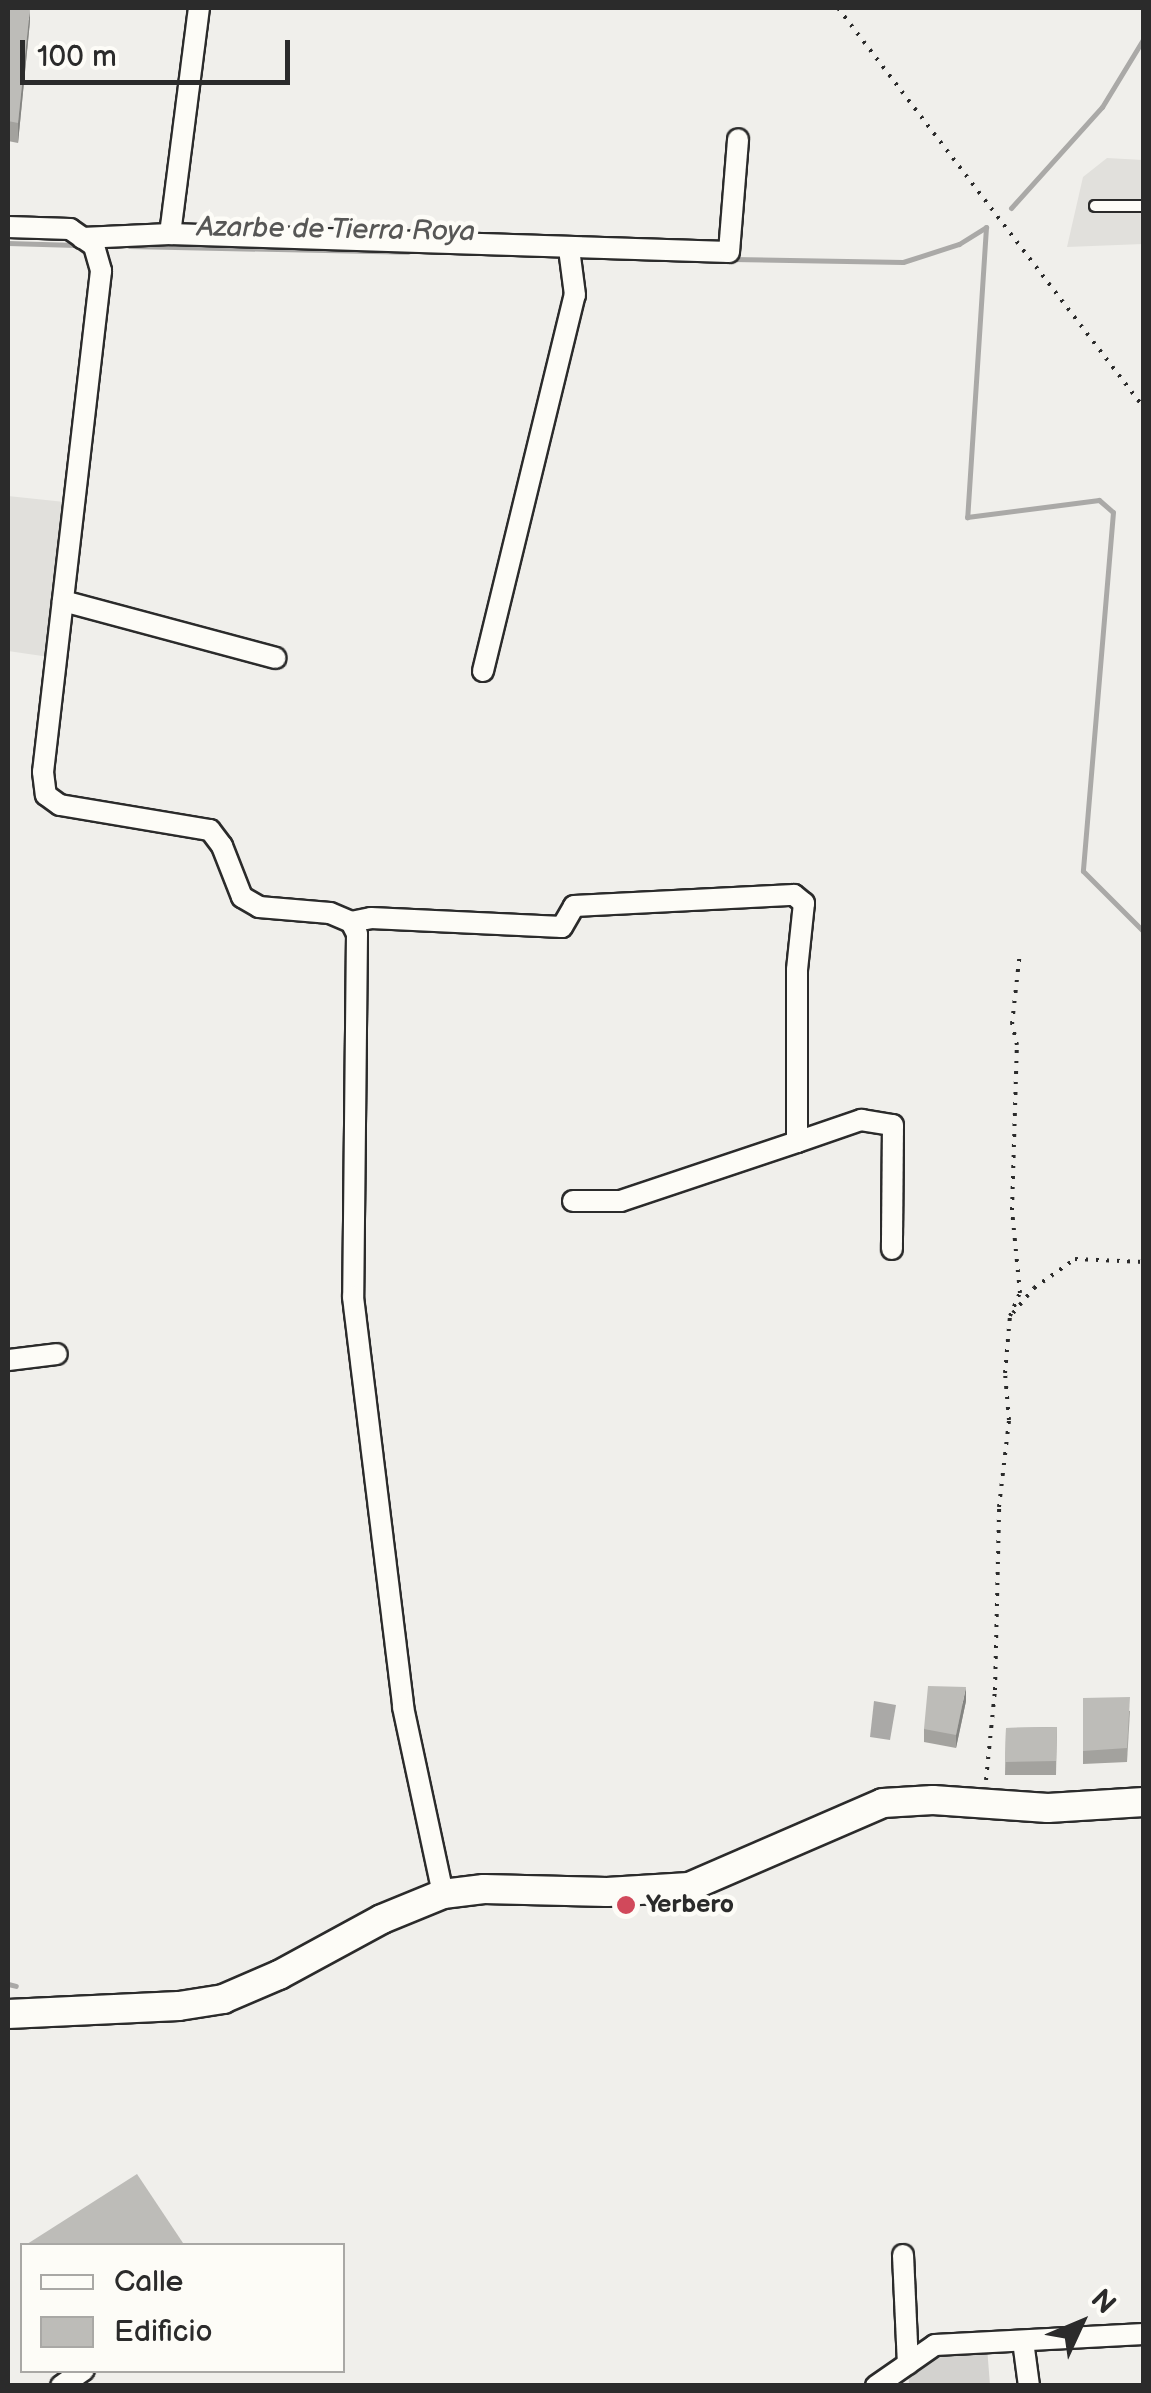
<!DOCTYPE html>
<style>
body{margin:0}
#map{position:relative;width:1151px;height:2393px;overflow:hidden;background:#f0efeb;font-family:"Balsamiq Sans",sans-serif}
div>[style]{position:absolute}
.built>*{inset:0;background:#e1e0dc}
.green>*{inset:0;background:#d3d2cf}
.water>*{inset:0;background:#aaa9a7}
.stream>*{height:5px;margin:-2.5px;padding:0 2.5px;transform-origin:2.5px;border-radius:2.5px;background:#aaa9a7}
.path>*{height:4px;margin-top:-2px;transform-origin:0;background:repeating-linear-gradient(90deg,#2b2b2b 0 2.5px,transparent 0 10.5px)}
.roads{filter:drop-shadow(2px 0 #2b2b2b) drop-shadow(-2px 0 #2b2b2b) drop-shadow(0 2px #2b2b2b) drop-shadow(0 -2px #2b2b2b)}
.lane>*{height:10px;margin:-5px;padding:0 5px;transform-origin:5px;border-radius:5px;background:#fdfcf7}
.street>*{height:20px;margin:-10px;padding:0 10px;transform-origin:10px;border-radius:10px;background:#fdfcf7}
.secondary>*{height:28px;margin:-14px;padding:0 14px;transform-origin:14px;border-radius:14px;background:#fdfcf7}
.wall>*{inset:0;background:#a3a29e}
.shaded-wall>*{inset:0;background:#848481}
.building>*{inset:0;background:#bdbcb8}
.dots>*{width:28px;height:28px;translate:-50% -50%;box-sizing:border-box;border:5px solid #fdfcf7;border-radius:50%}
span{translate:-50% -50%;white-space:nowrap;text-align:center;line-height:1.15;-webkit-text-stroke:9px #fdfcf7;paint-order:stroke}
.poi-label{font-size:25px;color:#2b2b2b;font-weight:700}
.left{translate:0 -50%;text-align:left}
.water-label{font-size:28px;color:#575756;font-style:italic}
.frame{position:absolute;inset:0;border:10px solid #2b2b2b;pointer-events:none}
.legend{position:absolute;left:20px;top:2243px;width:325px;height:130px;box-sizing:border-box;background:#fdfcf7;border:2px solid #a9a8a5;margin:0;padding:12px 18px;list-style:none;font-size:30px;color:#2b2b2b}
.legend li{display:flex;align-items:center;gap:20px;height:50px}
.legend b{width:50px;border:2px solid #a9a8a5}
.north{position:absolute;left:1031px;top:2273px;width:100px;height:100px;-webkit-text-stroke:8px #fdfcf7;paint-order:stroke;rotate:46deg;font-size:28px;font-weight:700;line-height:40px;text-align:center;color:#2b2b2b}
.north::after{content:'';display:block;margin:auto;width:35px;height:45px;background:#2b2b2b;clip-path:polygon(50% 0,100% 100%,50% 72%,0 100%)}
.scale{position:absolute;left:20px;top:40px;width:270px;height:45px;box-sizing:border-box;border:5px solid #2b2b2b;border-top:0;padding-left:12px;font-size:30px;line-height:35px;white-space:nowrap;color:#2b2b2b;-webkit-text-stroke:8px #fdfcf7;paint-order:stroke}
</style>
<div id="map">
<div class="built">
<i style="clip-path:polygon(1107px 158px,1143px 160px,1143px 244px,1067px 247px,1083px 177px)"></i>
<i style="clip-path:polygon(8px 496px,74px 503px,56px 658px,8px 651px)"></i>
</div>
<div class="green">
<i style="clip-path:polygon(935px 2345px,987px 2347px,990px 2385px,909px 2385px,908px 2364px)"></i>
</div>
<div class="water">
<i style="clip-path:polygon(874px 1701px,896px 1705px,890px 1740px,870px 1737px)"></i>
</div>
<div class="stream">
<i style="left:1011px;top:208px;width:136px;rotate:-48deg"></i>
<i style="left:1102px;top:107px;width:81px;rotate:-58.7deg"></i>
<i style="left:986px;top:227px;width:291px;rotate:93.7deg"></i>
<i style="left:967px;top:517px;width:133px;rotate:-7.3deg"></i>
<i style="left:1099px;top:500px;width:18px;rotate:41deg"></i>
<i style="left:1113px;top:512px;width:360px;rotate:94.8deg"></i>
<i style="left:1083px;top:871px;width:86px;rotate:45deg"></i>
<i style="left:8px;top:243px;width:68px;rotate:1.7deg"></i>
<i style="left:129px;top:246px;width:279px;rotate:1.2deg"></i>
<i style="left:732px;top:259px;width:171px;rotate:1deg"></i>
<i style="left:903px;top:262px;width:59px;rotate:-17.8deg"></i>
<i style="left:959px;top:244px;width:32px;rotate:-32deg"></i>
<i style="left:8px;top:1984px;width:8px;rotate:14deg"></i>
</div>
<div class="path">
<i style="left:838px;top:8px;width:504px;rotate:52.58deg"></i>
<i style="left:1013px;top:1313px;width:33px;rotate:-50deg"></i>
<i style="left:1034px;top:1288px;width:50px;rotate:-35.3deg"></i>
<i style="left:1075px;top:1259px;width:69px;rotate:2.5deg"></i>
<i style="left:986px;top:1780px;width:90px;rotate:-84.3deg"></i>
<i style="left:995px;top:1690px;width:183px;rotate:-88.7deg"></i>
<i style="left:999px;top:1507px;width:88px;rotate:-83.4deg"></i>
<i style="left:1009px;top:1420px;width:47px;rotate:-94.9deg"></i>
<i style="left:1005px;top:1373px;width:57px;rotate:-85deg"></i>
<i style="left:1010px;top:1316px;width:25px;rotate:-67deg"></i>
<i style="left:1020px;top:1293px;width:83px;rotate:-95.5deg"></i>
<i style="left:1012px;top:1210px;width:165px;rotate:-88.3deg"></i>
<i style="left:1017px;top:1045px;width:22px;rotate:-103deg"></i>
<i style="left:1012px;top:1024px;width:72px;rotate:-83.7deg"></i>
</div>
<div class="roads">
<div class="lane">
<i style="left:1095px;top:206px;width:49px"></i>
</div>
<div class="street">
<i style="left:8px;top:227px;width:62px;rotate:1.8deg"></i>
<i style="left:70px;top:229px;width:29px;rotate:35deg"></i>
<i style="left:94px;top:246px;width:26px;rotate:74deg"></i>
<i style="left:101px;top:271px;width:504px;rotate:96.6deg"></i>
<i style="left:43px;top:772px;width:23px;rotate:83deg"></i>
<i style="left:46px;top:795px;width:17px;rotate:36deg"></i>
<i style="left:60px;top:805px;width:152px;rotate:9.5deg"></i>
<i style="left:210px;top:830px;width:20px;rotate:53deg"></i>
<i style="left:222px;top:846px;width:55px;rotate:68.6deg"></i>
<i style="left:242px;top:897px;width:20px;rotate:30deg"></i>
<i style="left:259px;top:907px;width:71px;rotate:4.8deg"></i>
<i style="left:330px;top:913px;width:23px;rotate:23deg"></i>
<i style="left:351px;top:922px;width:13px;rotate:63deg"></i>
<i style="left:357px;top:934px;width:363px;rotate:90.6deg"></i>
<i style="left:353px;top:1297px;width:413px;rotate:83deg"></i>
<i style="left:403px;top:1707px;width:191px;rotate:77.9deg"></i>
<i style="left:170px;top:234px;width:228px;rotate:-82.7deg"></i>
<i style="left:82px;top:238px;width:88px;rotate:-2.6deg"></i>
<i style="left:170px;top:234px;width:559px;rotate:1.84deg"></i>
<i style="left:729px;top:252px;width:113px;rotate:-85.4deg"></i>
<i style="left:63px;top:601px;width:220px;rotate:15deg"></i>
<i style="left:483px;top:671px;width:387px;rotate:-76.3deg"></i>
<i style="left:575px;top:295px;width:46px;rotate:-97.4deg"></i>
<i style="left:351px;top:922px;width:20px;rotate:-11deg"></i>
<i style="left:371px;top:918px;width:191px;rotate:2.7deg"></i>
<i style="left:562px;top:927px;width:24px;rotate:-60deg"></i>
<i style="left:574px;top:906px;width:220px;rotate:-2.9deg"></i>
<i style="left:794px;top:895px;width:13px;rotate:39deg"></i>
<i style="left:804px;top:903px;width:67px;rotate:96deg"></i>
<i style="left:797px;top:970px;width:172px;rotate:90deg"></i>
<i style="left:797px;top:1142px;width:186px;rotate:161.5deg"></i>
<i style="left:621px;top:1201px;width:48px;rotate:180deg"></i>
<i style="left:797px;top:1142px;width:68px;rotate:-19deg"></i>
<i style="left:861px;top:1120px;width:32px;rotate:9deg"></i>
<i style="left:893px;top:1125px;width:124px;rotate:90.5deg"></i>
<i style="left:8px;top:1360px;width:49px;rotate:-7deg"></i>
<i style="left:903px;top:2255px;width:109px;rotate:87.4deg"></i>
<i style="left:1023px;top:2341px;width:45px;rotate:82.4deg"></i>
<i style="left:61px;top:2386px;width:28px;rotate:-35deg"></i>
<i style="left:876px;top:2386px;width:72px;rotate:-34.8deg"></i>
<i style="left:935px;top:2345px;width:209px;rotate:-3deg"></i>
</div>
<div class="secondary">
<i style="left:8px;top:2014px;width:171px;rotate:-2.7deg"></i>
<i style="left:179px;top:2006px;width:45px;rotate:-9deg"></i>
<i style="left:223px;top:1999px;width:61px;rotate:-23.2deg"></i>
<i style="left:279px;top:1975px;width:117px;rotate:-28.5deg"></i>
<i style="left:382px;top:1919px;width:66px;rotate:-22.3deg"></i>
<i style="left:443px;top:1894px;width:41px;rotate:-7deg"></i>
<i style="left:484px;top:1889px;width:123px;rotate:1.4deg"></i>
<i style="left:607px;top:1892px;width:82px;rotate:-3.5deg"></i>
<i style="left:689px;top:1887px;width:211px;rotate:-23.4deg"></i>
<i style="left:883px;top:1803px;width:50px;rotate:-3.4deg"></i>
<i style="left:933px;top:1800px;width:115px;rotate:4deg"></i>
<i style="left:1048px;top:1808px;width:96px;rotate:-3.6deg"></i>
</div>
</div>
<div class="wall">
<i style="clip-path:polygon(8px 8px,30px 21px,18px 143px,8px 141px)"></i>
<i style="clip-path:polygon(1083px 1698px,1130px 1711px,1127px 1762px,1083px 1764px)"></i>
<i style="clip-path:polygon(966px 1701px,956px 1748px,924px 1742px,924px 1729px)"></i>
<i style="clip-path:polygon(1057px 1727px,1056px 1775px,1005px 1775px,1006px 1728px)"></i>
<i style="clip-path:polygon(22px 2247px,22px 2277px,21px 2274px,21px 2248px)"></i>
</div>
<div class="shaded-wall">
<i style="clip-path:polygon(30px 8px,30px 21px,18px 143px,18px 123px)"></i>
<i style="clip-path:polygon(966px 1687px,966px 1701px,956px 1748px,956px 1735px)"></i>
</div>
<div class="building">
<i style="clip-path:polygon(8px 8px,30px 8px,18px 123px,8px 121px)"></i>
<i style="clip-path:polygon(928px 1686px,966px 1687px,956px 1735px,924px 1729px)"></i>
<i style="clip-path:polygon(1130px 1697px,1127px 1748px,1083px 1751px,1083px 1698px)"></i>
<i style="clip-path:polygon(1057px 1727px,1056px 1761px,1005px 1762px,1006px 1728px)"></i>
<i style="clip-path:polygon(137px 2174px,185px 2246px,24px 2246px)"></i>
</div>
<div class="dots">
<i style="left:626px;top:1905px;background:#d1495b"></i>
</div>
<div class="poi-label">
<span class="left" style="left:646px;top:1905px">Yerbero</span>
</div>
<div class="water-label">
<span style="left:336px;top:230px;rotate:1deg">Azarbe de Tierra Roya</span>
</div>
<div class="frame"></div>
<ul class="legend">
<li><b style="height:12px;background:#fdfcf7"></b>Calle</li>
<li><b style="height:28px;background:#bdbcb8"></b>Edificio</li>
</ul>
<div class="north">N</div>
<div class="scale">100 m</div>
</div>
